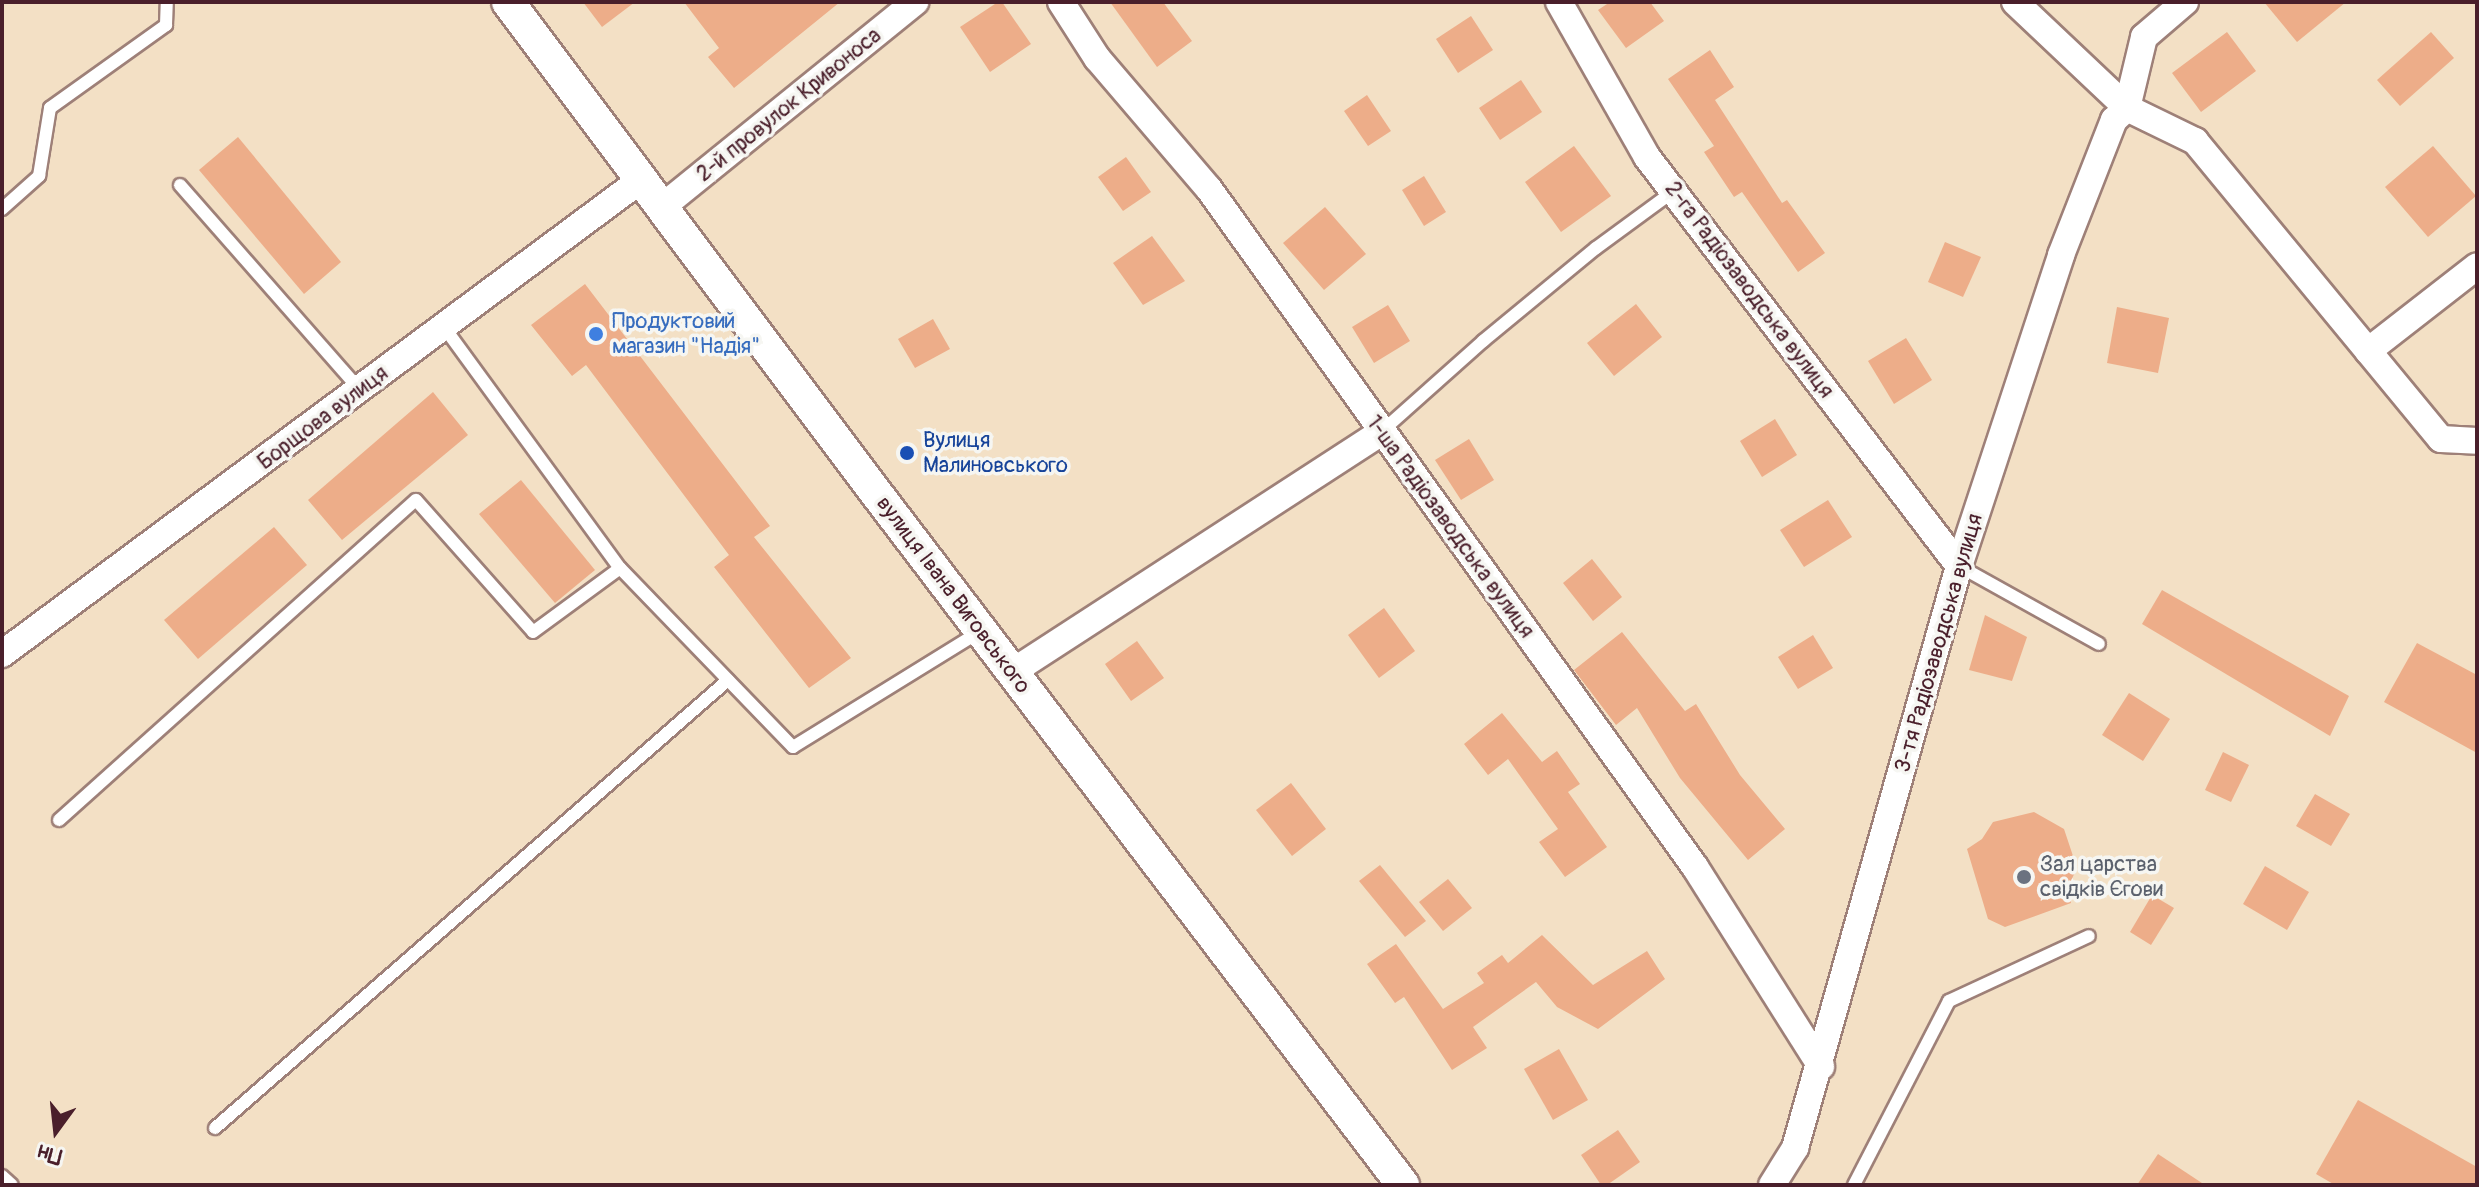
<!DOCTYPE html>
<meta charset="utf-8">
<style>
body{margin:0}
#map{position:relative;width:2479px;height:1187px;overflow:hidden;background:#f3e0c5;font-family:Pangolin,sans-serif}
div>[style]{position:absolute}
.building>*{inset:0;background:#edad89}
.roads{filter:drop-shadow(2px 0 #9e8078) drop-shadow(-2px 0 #9e8078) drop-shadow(0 2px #9e8078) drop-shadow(0 -2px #9e8078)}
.service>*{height:12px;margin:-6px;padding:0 6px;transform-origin:6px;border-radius:6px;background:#fff}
.minor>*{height:26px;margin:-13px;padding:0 13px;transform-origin:13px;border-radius:13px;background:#fff}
.tertiary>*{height:32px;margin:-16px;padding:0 16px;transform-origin:16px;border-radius:16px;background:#fff}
.dots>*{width:22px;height:22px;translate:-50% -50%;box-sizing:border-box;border:4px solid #f6f6f2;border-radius:50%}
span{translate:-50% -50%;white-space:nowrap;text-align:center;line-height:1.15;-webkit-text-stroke:7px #f6f6f2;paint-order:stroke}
.street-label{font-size:22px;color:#4a1f2b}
.shop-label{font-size:22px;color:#366cbe}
.left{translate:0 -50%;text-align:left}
.transit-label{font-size:22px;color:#164399}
.worship-label{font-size:22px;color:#5b616d}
.frame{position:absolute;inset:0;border:4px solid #4a1f2b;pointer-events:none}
.north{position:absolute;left:16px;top:1091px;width:80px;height:80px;-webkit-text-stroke:6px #f6f6f2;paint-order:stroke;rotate:195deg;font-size:22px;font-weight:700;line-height:32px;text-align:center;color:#4a1f2b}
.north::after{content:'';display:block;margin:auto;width:28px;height:36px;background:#4a1f2b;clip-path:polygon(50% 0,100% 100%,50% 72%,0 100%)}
</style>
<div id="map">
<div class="building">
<i style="clip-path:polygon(583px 2px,635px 2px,602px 27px)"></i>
<i style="clip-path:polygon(684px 2px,840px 2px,734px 88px,708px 57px,719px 48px)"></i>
<i style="clip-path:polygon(998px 2px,1002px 2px,1031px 44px,990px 72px,960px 27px)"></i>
<i style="clip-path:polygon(1110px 2px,1163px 2px,1192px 41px,1157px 67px)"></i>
<i style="clip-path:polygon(1610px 2px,1650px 2px,1664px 21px,1626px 48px,1598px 10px)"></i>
<i style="clip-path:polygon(2264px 2px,2346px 2px,2297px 42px)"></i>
<i style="clip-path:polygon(1471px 16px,1493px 50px,1458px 73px,1436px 39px)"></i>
<i style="clip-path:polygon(2227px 32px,2256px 71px,2201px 112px,2172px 73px)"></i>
<i style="clip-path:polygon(2431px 32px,2454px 58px,2400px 106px,2377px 80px)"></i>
<i style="clip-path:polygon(1710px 50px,1734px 87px,1715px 100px,1782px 203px,1787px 200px,1825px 253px,1798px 272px,1742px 192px,1734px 197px,1704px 152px,1714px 146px,1668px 79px)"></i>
<i style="clip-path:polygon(1521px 80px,1542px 112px,1500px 140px,1479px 108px)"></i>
<i style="clip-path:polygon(1367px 95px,1391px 131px,1368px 146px,1344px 111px)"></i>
<i style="clip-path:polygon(238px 137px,341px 262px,304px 294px,199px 170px)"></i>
<i style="clip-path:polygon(1574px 146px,1611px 196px,1561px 232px,1525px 182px)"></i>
<i style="clip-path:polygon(2433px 146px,2476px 196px,2428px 237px,2385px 187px)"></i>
<i style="clip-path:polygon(1126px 157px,1151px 192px,1123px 211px,1098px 177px)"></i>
<i style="clip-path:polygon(1424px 176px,1446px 212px,1424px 226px,1402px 190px)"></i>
<i style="clip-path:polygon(1325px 207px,1366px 254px,1324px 290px,1283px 243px)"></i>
<i style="clip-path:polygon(1152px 236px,1185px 281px,1143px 305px,1113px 263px)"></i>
<i style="clip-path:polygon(1945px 242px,1981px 257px,1963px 297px,1928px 282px)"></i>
<i style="clip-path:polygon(585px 284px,770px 526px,754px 537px,851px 658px,809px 688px,714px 567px,729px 555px,586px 365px,572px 376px,531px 325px)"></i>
<i style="clip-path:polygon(1636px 304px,1662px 337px,1614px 376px,1587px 343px)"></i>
<i style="clip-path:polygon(1388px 305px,1410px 341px,1374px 363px,1352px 327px)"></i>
<i style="clip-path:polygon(2117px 307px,2169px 318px,2158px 373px,2107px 363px)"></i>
<i style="clip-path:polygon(933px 319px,950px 349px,915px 368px,898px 339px)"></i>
<i style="clip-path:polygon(1906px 338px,1932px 380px,1894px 404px,1868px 361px)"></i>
<i style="clip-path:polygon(433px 392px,468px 435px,342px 540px,308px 500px)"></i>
<i style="clip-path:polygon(1775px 419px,1797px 455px,1762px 477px,1740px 441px)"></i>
<i style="clip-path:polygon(1469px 439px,1494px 480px,1461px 500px,1435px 460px)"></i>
<i style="clip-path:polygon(521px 480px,595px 570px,555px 603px,479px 514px)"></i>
<i style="clip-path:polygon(1828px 500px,1852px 537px,1804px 567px,1780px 530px)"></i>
<i style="clip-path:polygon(274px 527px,307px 565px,198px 659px,164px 620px)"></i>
<i style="clip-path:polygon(1592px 559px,1622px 597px,1593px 621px,1563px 583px)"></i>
<i style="clip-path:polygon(2162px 590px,2349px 696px,2330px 736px,2142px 624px)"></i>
<i style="clip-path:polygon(1384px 608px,1415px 651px,1379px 678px,1348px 635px)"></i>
<i style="clip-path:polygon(1985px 615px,2027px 637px,2012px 681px,1969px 670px)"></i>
<i style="clip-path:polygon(1622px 632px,1685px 711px,1696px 704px,1740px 775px,1785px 829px,1748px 860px,1680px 778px,1637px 708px,1616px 725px,1574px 670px)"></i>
<i style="clip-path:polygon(1813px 635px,1833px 668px,1798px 689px,1778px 657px)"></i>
<i style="clip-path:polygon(1137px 641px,1164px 678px,1131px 701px,1105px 664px)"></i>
<i style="clip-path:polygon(2417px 643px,2477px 675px,2477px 753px,2384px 702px)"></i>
<i style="clip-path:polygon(2129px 693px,2170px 719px,2143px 761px,2102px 735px)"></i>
<i style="clip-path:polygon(1502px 713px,1542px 762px,1557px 751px,1580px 784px,1568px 792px,1607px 847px,1565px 877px,1539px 842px,1558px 829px,1508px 759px,1488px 775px,1464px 744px)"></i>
<i style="clip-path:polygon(2223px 752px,2249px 765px,2231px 802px,2205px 790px)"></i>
<i style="clip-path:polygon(1291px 783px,1326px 829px,1292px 856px,1256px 810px)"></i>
<i style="clip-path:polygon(2315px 794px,2350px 814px,2331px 846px,2296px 826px)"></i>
<i style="clip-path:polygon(2034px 812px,2064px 829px,2077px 868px,2069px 885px,2071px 903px,2005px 927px,1988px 919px,1967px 849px,1982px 839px,1993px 822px)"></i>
<i style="clip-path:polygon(1380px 865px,1426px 921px,1405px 937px,1359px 881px)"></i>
<i style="clip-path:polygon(2265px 866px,2309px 892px,2287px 930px,2243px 904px)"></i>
<i style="clip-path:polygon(1448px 879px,1472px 908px,1443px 931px,1419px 902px)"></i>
<i style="clip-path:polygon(2152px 895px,2174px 908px,2151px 945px,2130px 932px)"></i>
<i style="clip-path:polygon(1542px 935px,1593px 985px,1647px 951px,1665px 979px,1598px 1029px,1557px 1007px,1536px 982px,1473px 1027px,1487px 1048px,1452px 1070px,1404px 997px,1395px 1003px,1367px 964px,1396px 944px,1443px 1009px,1484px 983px,1477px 973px,1502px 955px,1508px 963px)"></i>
<i style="clip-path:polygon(1559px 1049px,1588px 1100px,1553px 1120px,1524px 1069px)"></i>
<i style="clip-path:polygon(2358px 1100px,2477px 1167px,2477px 1185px,2335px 1185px,2316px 1174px)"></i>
<i style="clip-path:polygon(1618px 1130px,1640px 1162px,1607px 1185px,1601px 1185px,1581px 1155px)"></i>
<i style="clip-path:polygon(2158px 1154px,2205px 1185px,2137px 1185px)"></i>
</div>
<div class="roads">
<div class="service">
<i style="left:180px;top:185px;width:273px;rotate:48.7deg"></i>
<i style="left:2px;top:209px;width:50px;rotate:-41.7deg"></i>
<i style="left:39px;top:176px;width:69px;rotate:-80.8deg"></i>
<i style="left:50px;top:108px;width:143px;rotate:-35.6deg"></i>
<i style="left:166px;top:25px;width:23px;rotate:-88deg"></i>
<i style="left:444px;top:327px;width:298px;rotate:53.9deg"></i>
<i style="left:1381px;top:432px;width:137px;rotate:-41.7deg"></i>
<i style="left:1483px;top:341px;width:146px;rotate:-39.5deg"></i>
<i style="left:1596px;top:248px;width:97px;rotate:-36.2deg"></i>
<i style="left:1959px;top:566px;width:160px;rotate:29.1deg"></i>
<i style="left:59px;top:820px;width:479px;rotate:-41.9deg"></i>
<i style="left:416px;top:500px;width:176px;rotate:48.4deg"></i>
<i style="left:533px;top:632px;width:108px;rotate:-36.3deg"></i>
<i style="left:620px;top:568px;width:249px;rotate:46deg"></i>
<i style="left:793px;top:747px;width:221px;rotate:-31.7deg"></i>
<i style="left:215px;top:1128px;width:681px;rotate:-41.13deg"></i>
<i style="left:2px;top:1176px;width:13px;rotate:42deg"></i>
<i style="left:1854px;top:1185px;width:207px;rotate:-62.7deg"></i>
<i style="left:1949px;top:1001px;width:154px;rotate:-24.9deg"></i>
</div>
<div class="minor">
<i style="left:1061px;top:2px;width:67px;rotate:57.3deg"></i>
<i style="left:1097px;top:58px;width:172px;rotate:49.5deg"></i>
<i style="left:1209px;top:189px;width:834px;rotate:54.37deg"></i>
<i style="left:1695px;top:867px;width:236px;rotate:57.7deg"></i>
<i style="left:1559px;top:2px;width:178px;rotate:60.4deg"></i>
<i style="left:1647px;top:157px;width:514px;rotate:52.66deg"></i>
<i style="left:2015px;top:2px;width:154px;rotate:43.4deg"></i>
<i style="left:2127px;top:108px;width:76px;rotate:25.9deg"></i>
<i style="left:2195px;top:141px;width:386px;rotate:50.5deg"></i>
<i style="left:2441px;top:439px;width:36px;rotate:3deg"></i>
<i style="left:2127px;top:108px;width:73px;rotate:-76.5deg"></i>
<i style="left:2144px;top:37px;width:54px;rotate:-40.5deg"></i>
<i style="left:662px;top:207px;width:326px;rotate:-39deg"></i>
<i style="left:2368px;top:351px;width:138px;rotate:-37.9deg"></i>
<i style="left:2px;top:654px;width:797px;rotate:-36.58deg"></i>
<i style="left:1012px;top:672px;width:440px;rotate:-33deg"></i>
<i style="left:1772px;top:1185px;width:44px;rotate:-58.1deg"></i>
<i style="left:1795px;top:1148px;width:605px;rotate:-74.26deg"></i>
<i style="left:1959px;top:566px;width:327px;rotate:-71.8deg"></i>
<i style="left:2061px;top:255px;width:145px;rotate:-68.6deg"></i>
<i style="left:2114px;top:120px;width:18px;rotate:-43deg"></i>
</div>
<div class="tertiary">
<i style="left:508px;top:2px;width:604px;rotate:53.15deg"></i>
<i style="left:870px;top:485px;width:880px;rotate:52.71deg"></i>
</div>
</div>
<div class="dots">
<i style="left:596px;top:334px;background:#3f7fe0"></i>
<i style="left:907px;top:453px;background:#1a4fb4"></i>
<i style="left:2024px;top:877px;background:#6b7280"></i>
</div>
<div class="street-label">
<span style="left:789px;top:105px;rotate:-39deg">2-й провулок Кривоноса</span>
<span style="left:1749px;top:290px;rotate:53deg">2-га Радіозаводська вулиця</span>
<span style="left:323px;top:418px;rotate:-37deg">Борщова вулиця</span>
<span style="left:1450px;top:527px;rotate:54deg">1-ша Радіозаводська вулиця</span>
<span style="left:953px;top:595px;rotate:53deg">вулиця Івана Виговського</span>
<span style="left:1939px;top:643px;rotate:-74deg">3-тя Радіозаводська вулиця</span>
</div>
<div class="shop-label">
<span class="left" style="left:612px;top:334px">Продуктовий<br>магазин "Надія"</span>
</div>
<div class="transit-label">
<span class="left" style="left:923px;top:453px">Вулиця<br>Малиновського</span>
</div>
<div class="worship-label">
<span class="left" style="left:2040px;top:877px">Зал царства<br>свідків Єгови</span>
</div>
<div class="frame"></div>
<div class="north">Пн</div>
</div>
